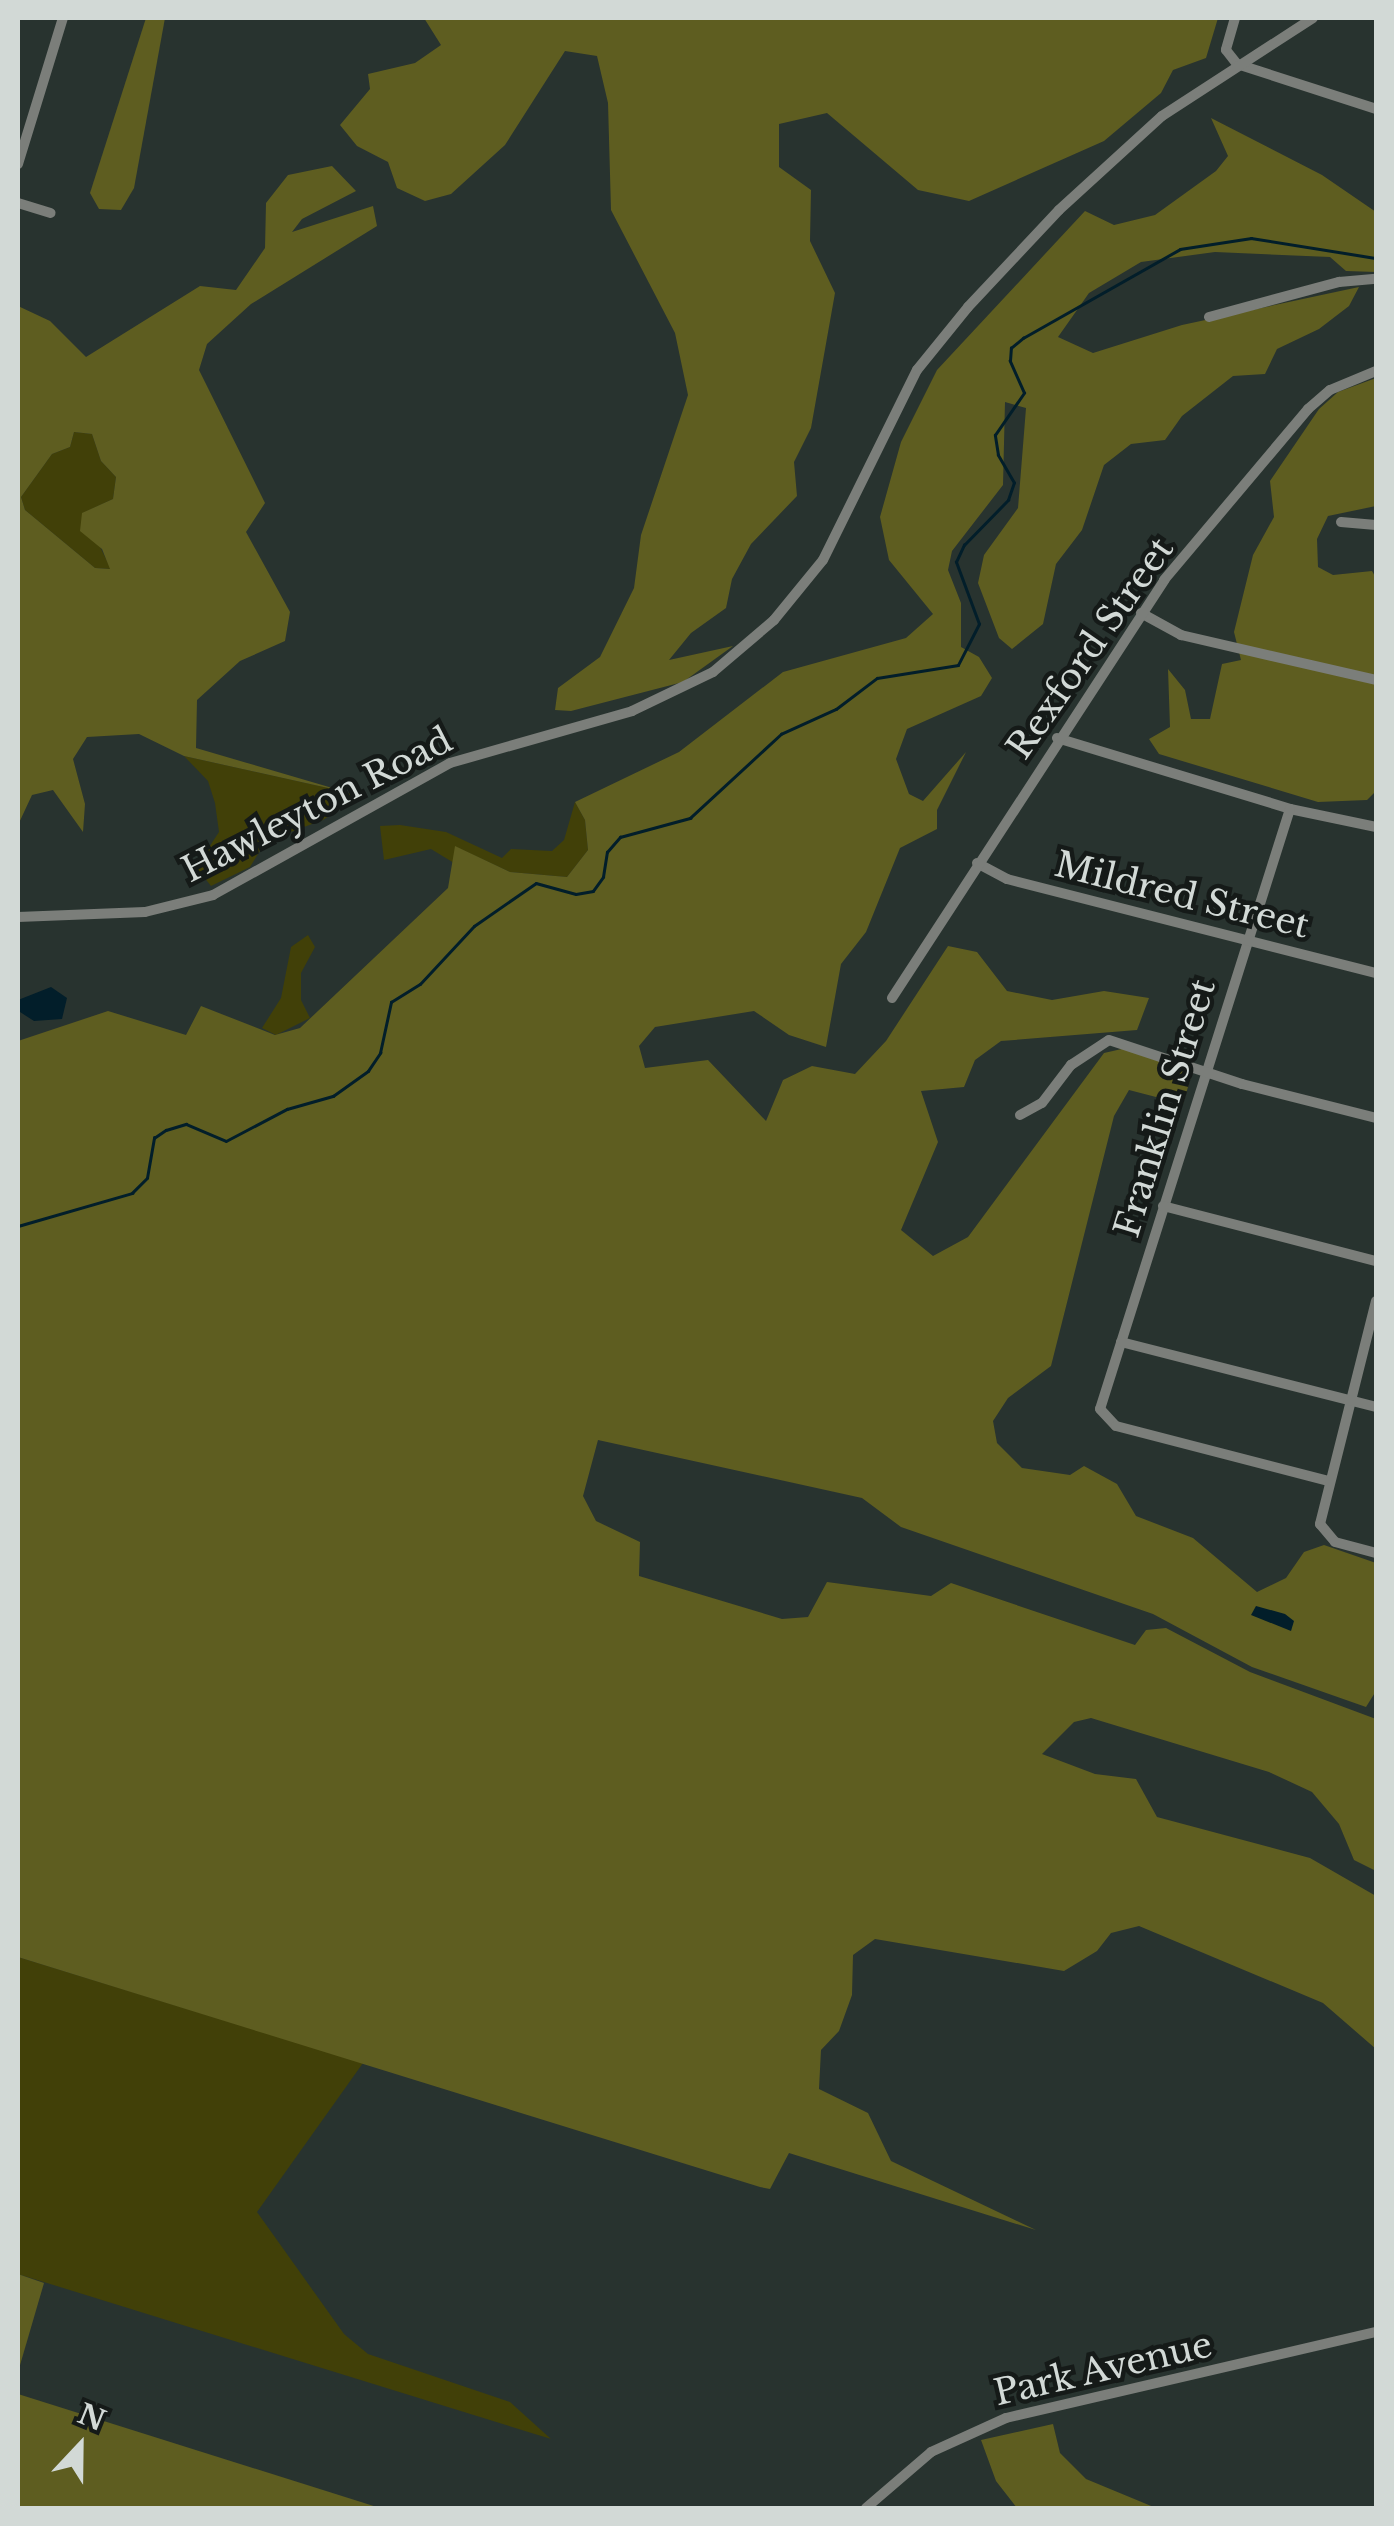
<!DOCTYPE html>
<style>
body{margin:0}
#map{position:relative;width:1394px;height:2526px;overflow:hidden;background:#28332f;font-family:"Libre Baskerville",serif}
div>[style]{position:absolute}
.green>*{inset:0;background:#414008}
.forest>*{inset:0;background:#5e5d20}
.water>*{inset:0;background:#021e2a}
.stream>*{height:2.5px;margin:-1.25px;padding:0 1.25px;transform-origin:1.25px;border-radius:1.25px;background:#021e2a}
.minor>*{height:10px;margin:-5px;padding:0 5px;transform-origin:5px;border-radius:5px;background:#7b7e7a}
span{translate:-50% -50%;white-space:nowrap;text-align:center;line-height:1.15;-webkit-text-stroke:9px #151a18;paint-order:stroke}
.street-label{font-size:35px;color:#d2d9d6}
.frame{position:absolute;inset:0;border:20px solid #d2d9d6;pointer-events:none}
.north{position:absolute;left:30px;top:2396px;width:100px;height:100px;-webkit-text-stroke:8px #151a18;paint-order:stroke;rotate:22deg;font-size:28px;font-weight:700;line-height:40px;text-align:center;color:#d2d9d6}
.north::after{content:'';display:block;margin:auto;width:35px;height:45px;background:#d2d9d6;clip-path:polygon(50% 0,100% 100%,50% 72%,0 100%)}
</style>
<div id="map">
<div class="green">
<i style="clip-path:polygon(74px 432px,92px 434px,101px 461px,116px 477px,113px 499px,83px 513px,111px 569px,95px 568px,25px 510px,21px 497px,52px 454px,70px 447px)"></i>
<i style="clip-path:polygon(184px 756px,346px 792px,358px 797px,323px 820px,266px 841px,250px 867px,211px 886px,196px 867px,219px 832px,215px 803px,208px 781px)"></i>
<i style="clip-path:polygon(575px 802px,585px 820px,588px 850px,567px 877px,510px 872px,456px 847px,454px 863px,431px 849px,384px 860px,380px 826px,400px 825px,446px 832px,502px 858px,511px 849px,552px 851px,564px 840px)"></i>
<i style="clip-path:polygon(308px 935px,315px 947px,301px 973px,301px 1000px,310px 1018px,276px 1035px,262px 1028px,281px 998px,291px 947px)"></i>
<i style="clip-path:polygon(18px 1957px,363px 2063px,257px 2212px,344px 2334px,368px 2354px,510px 2402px,551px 2439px,18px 2274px)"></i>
</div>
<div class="forest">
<i style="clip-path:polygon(146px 18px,165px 18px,134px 188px,121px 210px,99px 209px,90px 193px)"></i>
<i style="clip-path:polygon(424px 18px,1218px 18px,1206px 58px,1173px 70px,1161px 93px,1104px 141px,969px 201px,918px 190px,827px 113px,779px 124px,779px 167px,811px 190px,810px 241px,835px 293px,811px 428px,794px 462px,797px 496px,751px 544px,732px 579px,726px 608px,691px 633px,669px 660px,733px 646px,683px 682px,571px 711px,555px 710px,558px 688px,600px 657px,634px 588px,641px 535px,688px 395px,675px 333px,611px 210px,608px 103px,597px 56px,565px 51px,505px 145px,451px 194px,425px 201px,397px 188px,388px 162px,357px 146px,340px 125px,370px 89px,368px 74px,415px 63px,441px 45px)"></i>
<i style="clip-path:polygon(1211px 118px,1322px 175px,1376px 212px,1376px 272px,1346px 271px,1330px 257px,1215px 252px,1141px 262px,1089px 293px,1058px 337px,1093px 353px,1182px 325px,1359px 287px,1349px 306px,1319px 329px,1277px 349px,1265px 374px,1233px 376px,1182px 416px,1165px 440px,1131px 444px,1104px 465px,1082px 530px,1056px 564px,1043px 624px,1012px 649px,999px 638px,978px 583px,984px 555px,1018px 508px,1026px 408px,1005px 402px,1003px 485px,952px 551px,948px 570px,961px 603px,961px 647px,979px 657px,992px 678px,981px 696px,907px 729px,896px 759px,909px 794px,923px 801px,966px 752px,937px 810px,937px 829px,900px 848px,866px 932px,841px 964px,826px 1047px,789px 1035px,754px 1011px,655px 1027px,639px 1046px,645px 1068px,708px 1060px,766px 1121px,783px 1080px,812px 1066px,855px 1074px,886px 1041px,948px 946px,977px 952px,1007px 991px,1052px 1000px,1104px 991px,1149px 998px,1137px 1030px,1001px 1041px,975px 1060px,964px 1087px,921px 1091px,938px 1142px,901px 1230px,933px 1256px,968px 1237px,1104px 1053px,1126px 1048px,1193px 1070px,1183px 1104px,1129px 1090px,1114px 1116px,1051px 1366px,1008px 1398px,993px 1421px,997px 1443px,1022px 1468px,1070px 1475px,1084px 1466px,1117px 1484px,1136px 1516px,1193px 1538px,1257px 1592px,1286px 1578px,1304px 1552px,1324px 1545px,1376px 1563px,1376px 1691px,1366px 1707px,1252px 1667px,1153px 1614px,901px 1527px,862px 1498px,598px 1440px,583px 1496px,596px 1521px,640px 1542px,639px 1576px,782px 1619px,808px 1617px,827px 1582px,931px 1596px,951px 1583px,1135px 1645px,1146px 1630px,1166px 1628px,1250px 1672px,1376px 1719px,1376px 1871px,1354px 1860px,1339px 1824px,1312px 1792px,1269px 1772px,1091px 1718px,1074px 1722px,1042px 1754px,1095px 1774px,1136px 1779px,1157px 1817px,1310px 1858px,1376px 1896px,1376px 2049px,1323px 2003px,1139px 1926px,1111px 1933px,1097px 1951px,1064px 1971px,875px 1939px,853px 1955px,852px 1995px,839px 2031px,821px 2050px,819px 2089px,868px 2113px,891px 2161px,1036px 2230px,789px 2153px,770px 2189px,760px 2187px,18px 1957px,18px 1041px,108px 1011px,186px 1035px,201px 1006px,275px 1035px,300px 1028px,448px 888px,455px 846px,510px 872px,567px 877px,588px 850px,585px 820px,575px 802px,679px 752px,783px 672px,906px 638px,933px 614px,889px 560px,880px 517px,901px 442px,937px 370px,1085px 211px,1114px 225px,1155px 215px,1216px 171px,1228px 156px)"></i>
<i style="clip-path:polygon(evenodd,332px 166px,356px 191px,302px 219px,292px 232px,373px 206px,377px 226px,251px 304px,207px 344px,199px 370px,265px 503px,246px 532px,290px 612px,285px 641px,240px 661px,197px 700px,196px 748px,346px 792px,184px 756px,139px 734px,87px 737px,73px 759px,85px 804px,83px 832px,53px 790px,32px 795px,18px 825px,18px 306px,50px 321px,86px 357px,200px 286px,236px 290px,265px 248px,266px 203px,288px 175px,332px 166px,74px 432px,92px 434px,101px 461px,116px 477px,113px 499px,82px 513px,80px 531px,102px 549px,110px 569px,95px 568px,25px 510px,21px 497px,52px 454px,70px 447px,74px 432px)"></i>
<i style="clip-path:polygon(1376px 378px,1376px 506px,1328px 516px,1317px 539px,1318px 567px,1333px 575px,1372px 571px,1376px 578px,1376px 791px,1367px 800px,1318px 802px,1159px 754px,1149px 739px,1170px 727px,1168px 669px,1185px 690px,1191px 719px,1210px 719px,1222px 664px,1241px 660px,1234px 632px,1253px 555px,1274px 517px,1270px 481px,1319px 409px,1338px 392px)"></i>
<i style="clip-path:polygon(18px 2274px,44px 2283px,18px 2372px)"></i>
<i style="clip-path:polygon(18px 2394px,380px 2508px,18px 2508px)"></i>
<i style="clip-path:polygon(1053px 2424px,1060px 2453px,1086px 2479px,1156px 2508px,1017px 2508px,996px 2481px,981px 2440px)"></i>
</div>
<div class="water">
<i style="clip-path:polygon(51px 987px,67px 998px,62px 1019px,34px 1021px,20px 1012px,18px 1000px)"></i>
<i style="clip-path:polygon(1256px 1606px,1285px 1614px,1294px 1621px,1291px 1631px,1251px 1615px)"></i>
</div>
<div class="stream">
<i style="left:18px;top:1226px;width:119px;rotate:-16.1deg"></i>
<i style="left:132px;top:1193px;width:21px;rotate:-45deg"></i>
<i style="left:147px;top:1178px;width:41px;rotate:-80.1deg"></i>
<i style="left:154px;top:1138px;width:14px;rotate:-34deg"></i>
<i style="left:166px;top:1130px;width:21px;rotate:-17deg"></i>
<i style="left:186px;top:1124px;width:43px;rotate:23deg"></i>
<i style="left:226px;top:1141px;width:69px;rotate:-27.7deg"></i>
<i style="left:287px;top:1109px;width:48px;rotate:-15.8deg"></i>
<i style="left:333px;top:1096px;width:43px;rotate:-35.5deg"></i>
<i style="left:368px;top:1071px;width:22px;rotate:-56deg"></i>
<i style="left:380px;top:1053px;width:52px;rotate:-77.8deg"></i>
<i style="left:391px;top:1002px;width:34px;rotate:-32deg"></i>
<i style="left:420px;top:984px;width:79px;rotate:-47deg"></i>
<i style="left:474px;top:926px;width:75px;rotate:-34.7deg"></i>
<i style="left:536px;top:883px;width:41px;rotate:15.4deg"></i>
<i style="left:576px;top:894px;width:17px;rotate:-10deg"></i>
<i style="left:593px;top:891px;width:17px;rotate:-54deg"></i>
<i style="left:603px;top:877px;width:25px;rotate:-81deg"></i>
<i style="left:607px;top:852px;width:20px;rotate:-49deg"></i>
<i style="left:620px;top:837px;width:73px;rotate:-15.2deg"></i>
<i style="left:690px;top:818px;width:124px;rotate:-42.7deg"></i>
<i style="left:781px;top:734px;width:60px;rotate:-24.4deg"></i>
<i style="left:836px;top:709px;width:51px;rotate:-37.1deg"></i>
<i style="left:877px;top:678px;width:82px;rotate:-9.1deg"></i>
<i style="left:958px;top:665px;width:46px;rotate:-62.9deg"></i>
<i style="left:979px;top:624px;width:66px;rotate:-110.4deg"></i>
<i style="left:956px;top:562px;width:19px;rotate:-65deg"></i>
<i style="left:964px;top:545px;width:63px;rotate:-45.6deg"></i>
<i style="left:1008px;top:500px;width:18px;rotate:-71deg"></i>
<i style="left:1014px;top:483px;width:32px;rotate:-120deg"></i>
<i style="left:998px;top:455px;width:20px;rotate:-99deg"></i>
<i style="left:995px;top:435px;width:51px;rotate:-55.4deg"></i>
<i style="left:1024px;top:393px;width:35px;rotate:-114deg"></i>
<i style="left:1010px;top:361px;width:13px;rotate:-86deg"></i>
<i style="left:1011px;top:348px;width:16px;rotate:-40deg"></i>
<i style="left:1023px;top:338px;width:180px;rotate:-29.5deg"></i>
<i style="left:1180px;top:249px;width:72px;rotate:-8.8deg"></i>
<i style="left:1251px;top:238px;width:127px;rotate:9.1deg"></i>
</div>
<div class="minor">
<i style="left:1235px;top:18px;width:33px;rotate:106deg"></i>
<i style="left:1226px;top:50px;width:18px;rotate:52deg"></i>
<i style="left:1237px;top:64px;width:146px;rotate:17.9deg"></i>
<i style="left:18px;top:164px;width:153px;rotate:-72.9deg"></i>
<i style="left:18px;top:203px;width:34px;rotate:17deg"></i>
<i style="left:1209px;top:317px;width:135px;rotate:-15.1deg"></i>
<i style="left:1339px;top:282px;width:37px;rotate:-5deg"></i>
<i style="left:1341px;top:522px;width:35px;rotate:5deg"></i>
<i style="left:1141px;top:613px;width:46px;rotate:28.8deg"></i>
<i style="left:1181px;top:635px;width:200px;rotate:13deg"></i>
<i style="left:1057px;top:738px;width:244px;rotate:16.9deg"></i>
<i style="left:1290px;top:809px;width:88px;rotate:11.8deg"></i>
<i style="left:1290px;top:809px;width:629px;rotate:107.57deg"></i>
<i style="left:1100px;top:1409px;width:23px;rotate:47deg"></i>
<i style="left:1116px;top:1426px;width:219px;rotate:14.5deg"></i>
<i style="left:977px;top:863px;width:34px;rotate:28deg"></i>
<i style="left:1007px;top:879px;width:381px;rotate:14.3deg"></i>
<i style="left:18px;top:917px;width:127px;rotate:-2.3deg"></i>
<i style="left:145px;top:912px;width:70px;rotate:-14deg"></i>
<i style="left:213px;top:895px;width:271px;rotate:-29.1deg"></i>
<i style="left:450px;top:763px;width:189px;rotate:-15.9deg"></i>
<i style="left:632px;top:711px;width:90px;rotate:-25.7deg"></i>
<i style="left:713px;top:672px;width:80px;rotate:-40.4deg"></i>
<i style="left:774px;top:620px;width:77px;rotate:-50.8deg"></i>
<i style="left:823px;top:560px;width:212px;rotate:-63.7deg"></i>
<i style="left:917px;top:370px;width:81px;rotate:-51deg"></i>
<i style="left:968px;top:307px;width:133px;rotate:-46.8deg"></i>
<i style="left:1059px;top:210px;width:139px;rotate:-42.4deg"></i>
<i style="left:1162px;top:116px;width:180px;rotate:-33deg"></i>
<i style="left:892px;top:998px;width:499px;rotate:-56.9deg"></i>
<i style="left:1164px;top:580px;width:224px;rotate:-49.9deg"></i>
<i style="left:1308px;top:409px;width:29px;rotate:-41deg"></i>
<i style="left:1330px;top:390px;width:50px;rotate:-22.4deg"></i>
<i style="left:1020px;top:1115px;width:25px;rotate:-29deg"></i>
<i style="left:1042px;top:1103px;width:48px;rotate:-52.7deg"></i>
<i style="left:1071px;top:1065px;width:45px;rotate:-33.3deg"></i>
<i style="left:1109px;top:1040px;width:140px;rotate:18.3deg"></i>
<i style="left:1242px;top:1084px;width:138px;rotate:14.2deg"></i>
<i style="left:1163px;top:1206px;width:220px;rotate:14.5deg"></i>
<i style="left:1376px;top:1301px;width:230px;rotate:104.1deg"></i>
<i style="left:1320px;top:1524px;width:23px;rotate:50deg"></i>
<i style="left:1335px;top:1542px;width:42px;rotate:15deg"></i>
<i style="left:1121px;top:1342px;width:263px;rotate:14.3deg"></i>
<i style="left:866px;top:2508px;width:86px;rotate:-40.7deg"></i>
<i style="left:931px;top:2452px;width:82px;rotate:-24.4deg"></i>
<i style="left:1006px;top:2418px;width:380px;rotate:-13.1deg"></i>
</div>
<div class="street-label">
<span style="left:1090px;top:648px;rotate:-55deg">Rexford Street</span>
<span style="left:317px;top:805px;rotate:-27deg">Hawleyton Road</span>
<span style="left:1182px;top:895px;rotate:14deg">Mildred Street</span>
<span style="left:1165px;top:1108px;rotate:-73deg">Franklin Street</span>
<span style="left:1103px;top:2369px;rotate:-13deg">Park Avenue</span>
</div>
<div class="frame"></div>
<div class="north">N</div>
</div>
